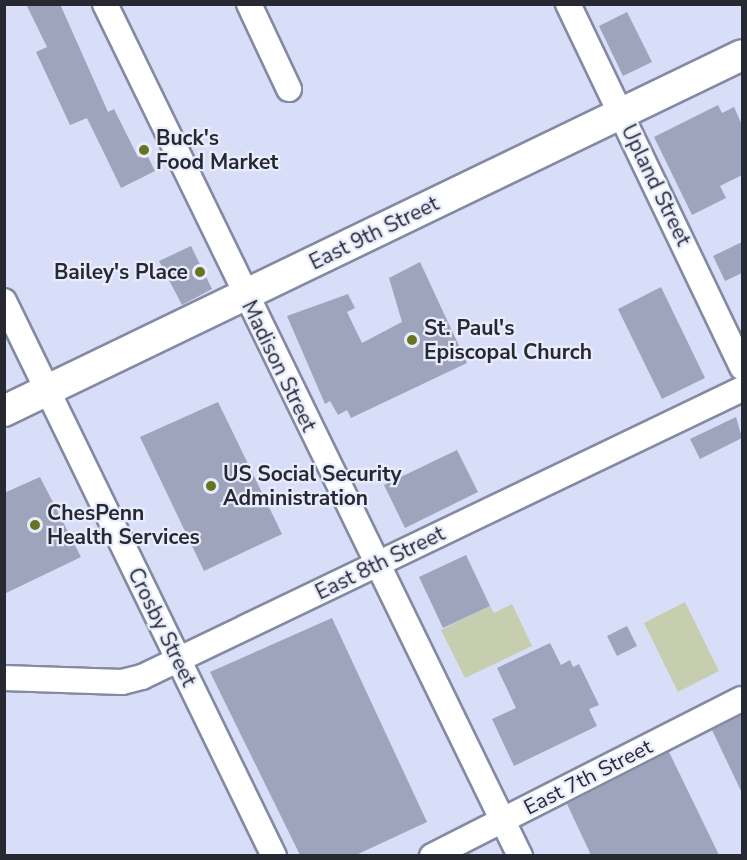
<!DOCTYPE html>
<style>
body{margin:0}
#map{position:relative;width:747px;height:860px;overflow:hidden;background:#d8def8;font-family:"Nunito Sans",sans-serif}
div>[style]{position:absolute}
.green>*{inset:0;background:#c7ceaf}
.building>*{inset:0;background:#9ea4bc}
.roads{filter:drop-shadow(2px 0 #848aa1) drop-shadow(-2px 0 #848aa1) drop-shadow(0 2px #848aa1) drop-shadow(0 -2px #848aa1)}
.minor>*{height:24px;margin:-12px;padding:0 12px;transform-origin:12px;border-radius:12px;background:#fff}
.major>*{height:30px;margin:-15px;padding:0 15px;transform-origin:15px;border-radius:15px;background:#fff}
.dots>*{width:16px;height:16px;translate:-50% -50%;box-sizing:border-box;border:3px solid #e8ecfc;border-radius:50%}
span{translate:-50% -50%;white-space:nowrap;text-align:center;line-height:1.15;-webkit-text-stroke:4.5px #e8ecfc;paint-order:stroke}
.poi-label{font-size:21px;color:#262932;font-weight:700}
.left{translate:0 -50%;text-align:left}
.right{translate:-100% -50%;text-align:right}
.street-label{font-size:21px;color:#262932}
.frame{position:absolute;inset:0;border:6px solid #262932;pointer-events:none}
</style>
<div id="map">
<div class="green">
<i style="clip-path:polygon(685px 602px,719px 671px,678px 692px,644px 623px)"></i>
<i style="clip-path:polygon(512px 604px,532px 646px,465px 678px,441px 630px,490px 606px,494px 613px)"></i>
</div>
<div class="building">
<i style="clip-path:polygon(26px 4px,60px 4px,108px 112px,114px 109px,138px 157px,146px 153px,155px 171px,121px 188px,87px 118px,70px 125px,36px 52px,47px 47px)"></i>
<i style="clip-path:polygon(627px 12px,652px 62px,623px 76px,599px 26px)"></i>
<i style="clip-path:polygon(718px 105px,722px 113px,734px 107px,742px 125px,742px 175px,720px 186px,726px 198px,692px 215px,654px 137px)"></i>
<i style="clip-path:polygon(742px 242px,742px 273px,725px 281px,713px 256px)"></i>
<i style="clip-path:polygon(191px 246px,212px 289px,182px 305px,159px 261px)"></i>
<i style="clip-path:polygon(420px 262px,467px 363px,351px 418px,347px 410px,338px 415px,330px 401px,325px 404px,287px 316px,348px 294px,355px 308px,347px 312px,362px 343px,402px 322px,389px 278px)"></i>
<i style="clip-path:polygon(661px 287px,705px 378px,662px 399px,618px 309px)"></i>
<i style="clip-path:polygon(218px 402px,282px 534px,204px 571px,140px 437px)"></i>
<i style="clip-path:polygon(736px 417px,742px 438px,700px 459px,690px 439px)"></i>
<i style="clip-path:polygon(457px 450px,478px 492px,405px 528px,384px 485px)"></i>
<i style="clip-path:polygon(40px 477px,81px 557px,4px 594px,4px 493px)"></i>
<i style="clip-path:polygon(466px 555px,490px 606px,443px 628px,419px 577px)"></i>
<i style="clip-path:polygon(332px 618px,427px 822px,356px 855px,300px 855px,210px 672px)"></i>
<i style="clip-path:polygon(627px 626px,637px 646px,617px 656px,607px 636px)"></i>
<i style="clip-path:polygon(550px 643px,561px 665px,570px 660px,573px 667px,579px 664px,599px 705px,589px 709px,597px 726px,514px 766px,492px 719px,516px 708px,497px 668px)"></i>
<i style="clip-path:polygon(742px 715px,742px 793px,712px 730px)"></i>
<i style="clip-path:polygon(669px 752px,719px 855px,591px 855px,567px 804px)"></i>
</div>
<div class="roads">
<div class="minor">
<i style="left:105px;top:4px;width:948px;rotate:64.03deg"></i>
<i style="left:249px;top:4px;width:94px;rotate:64.8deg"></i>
<i style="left:568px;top:4px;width:403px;rotate:64.4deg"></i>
<i style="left:4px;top:301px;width:617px;rotate:64.06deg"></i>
<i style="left:4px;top:678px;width:118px;rotate:1.9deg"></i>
<i style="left:122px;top:682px;width:21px;rotate:-14deg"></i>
<i style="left:142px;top:677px;width:666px;rotate:-25.64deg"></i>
<i style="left:432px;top:856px;width:347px;rotate:-26.9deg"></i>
</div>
<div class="major">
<i style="left:4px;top:411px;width:819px;rotate:-25.75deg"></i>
</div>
</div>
<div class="dots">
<i style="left:144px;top:150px;background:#687520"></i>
<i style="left:200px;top:272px;background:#687520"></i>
<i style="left:412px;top:340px;background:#687520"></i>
<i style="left:211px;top:486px;background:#687520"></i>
<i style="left:35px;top:525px;background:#687520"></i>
</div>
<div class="poi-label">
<span class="left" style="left:156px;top:150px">Buck's<br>Food Market</span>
<span class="right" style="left:188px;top:272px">Bailey's Place</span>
<span class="left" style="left:424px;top:340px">St. Paul's<br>Episcopal Church</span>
<span class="left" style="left:223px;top:486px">US Social Security<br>Administration</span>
<span class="left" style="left:47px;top:525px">ChesPenn<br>Health Services</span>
</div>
<div class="street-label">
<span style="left:656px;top:185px;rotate:64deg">Upland Street</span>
<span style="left:374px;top:233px;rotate:-26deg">East 9th Street</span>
<span style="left:279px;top:366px;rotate:64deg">Madison Street</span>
<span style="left:380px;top:563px;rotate:-26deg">East 8th Street</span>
<span style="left:162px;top:627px;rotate:64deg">Crosby Street</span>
<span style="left:588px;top:777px;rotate:-27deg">East 7th Street</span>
</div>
<div class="frame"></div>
</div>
